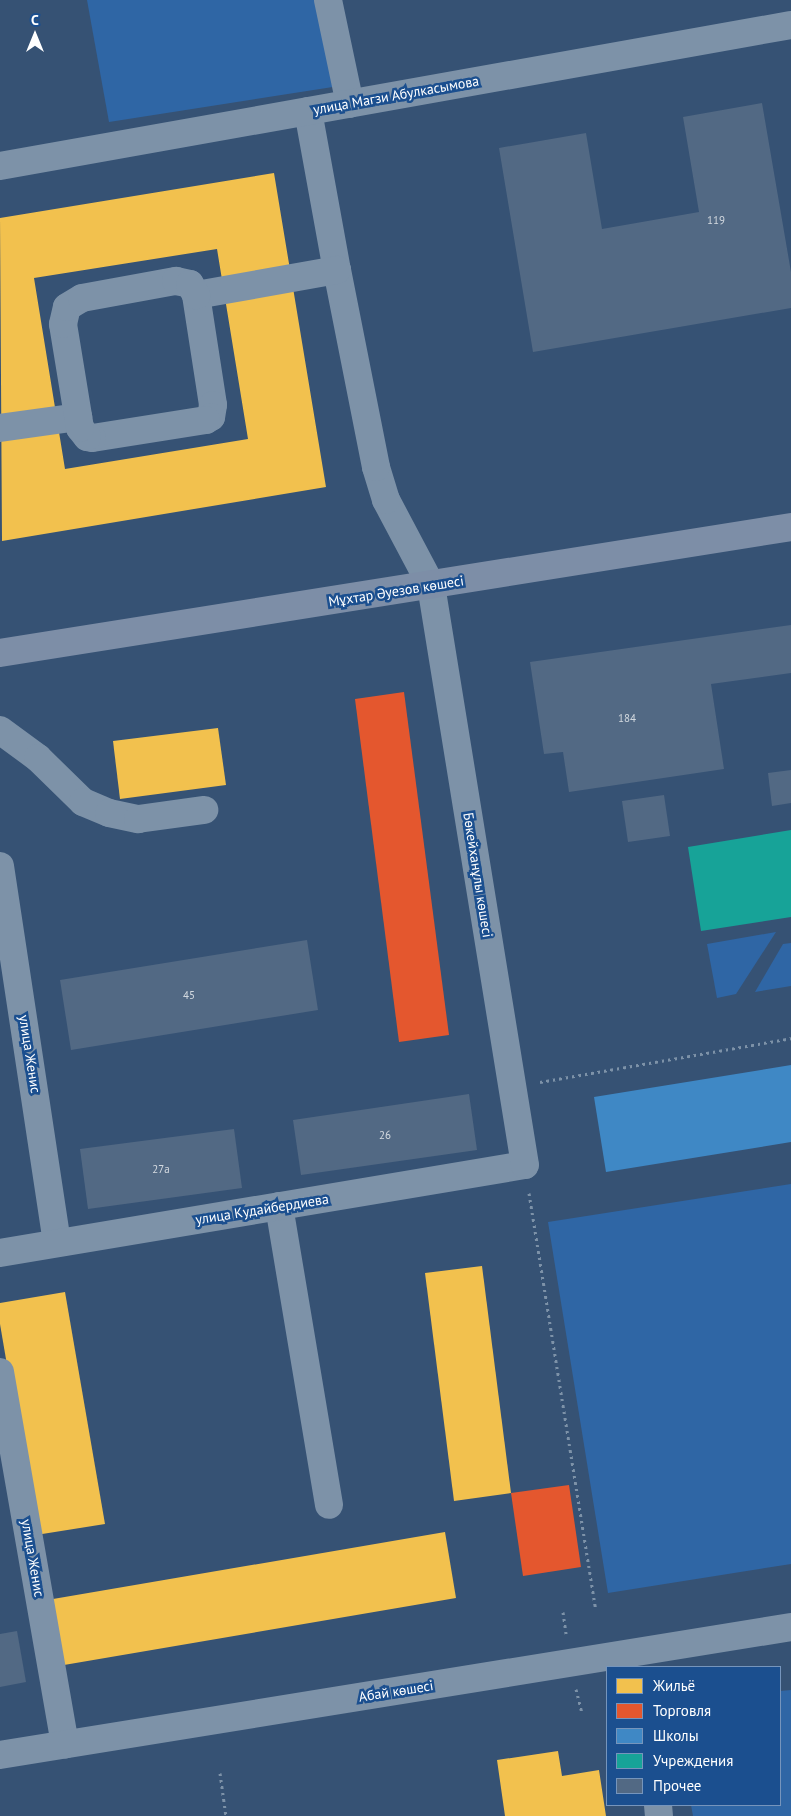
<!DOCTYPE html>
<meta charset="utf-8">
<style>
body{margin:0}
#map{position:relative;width:791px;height:1816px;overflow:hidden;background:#365274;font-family:"PT Sans",sans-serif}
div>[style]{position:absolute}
.green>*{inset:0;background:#2f66a5}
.homes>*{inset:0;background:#f2c14e}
.shops>*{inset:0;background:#e4572e}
.schools>*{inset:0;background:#3f88c5}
.public>*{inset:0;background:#17a398}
.building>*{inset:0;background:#526984}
.path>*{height:3px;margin-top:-1.5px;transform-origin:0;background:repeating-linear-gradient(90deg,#7d92a8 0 2.5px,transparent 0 6.5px)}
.minor>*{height:28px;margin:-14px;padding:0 14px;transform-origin:14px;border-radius:14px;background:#7d92a8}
.major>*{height:28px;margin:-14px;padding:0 14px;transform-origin:14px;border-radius:14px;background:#7d8ea7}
span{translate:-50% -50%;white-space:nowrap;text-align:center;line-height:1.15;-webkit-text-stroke:5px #1b4f8f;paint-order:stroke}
.number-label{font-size:11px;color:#d4dae0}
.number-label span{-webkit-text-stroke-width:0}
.street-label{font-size:14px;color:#fff}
.legend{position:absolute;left:606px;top:1666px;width:175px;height:140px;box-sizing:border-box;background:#1b4f8f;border:1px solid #7695bc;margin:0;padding:6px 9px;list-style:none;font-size:15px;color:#fff}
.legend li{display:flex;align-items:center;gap:10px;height:25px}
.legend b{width:25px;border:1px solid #7695bc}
.north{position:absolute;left:10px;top:10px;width:50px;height:50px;-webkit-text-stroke:4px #1b4f8f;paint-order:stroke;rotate:0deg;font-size:14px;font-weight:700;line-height:20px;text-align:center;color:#fff}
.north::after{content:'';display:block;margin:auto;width:18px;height:22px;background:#fff;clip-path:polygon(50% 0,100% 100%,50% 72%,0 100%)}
</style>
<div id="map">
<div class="green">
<i style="clip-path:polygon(87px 0,340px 0,352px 84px,109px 122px)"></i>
<i style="clip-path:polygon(776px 932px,736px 994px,717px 998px,707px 944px)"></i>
<i style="clip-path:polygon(791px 943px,791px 986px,755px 992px,783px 944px)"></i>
<i style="clip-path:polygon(791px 1184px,791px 1564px,608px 1593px,548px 1222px)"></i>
<i style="clip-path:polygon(791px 1690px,791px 1816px,693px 1816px,691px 1805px,780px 1805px,780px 1691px)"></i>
</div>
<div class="homes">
<i style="clip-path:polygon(evenodd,274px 173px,326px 487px,2px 541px,0 218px,274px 173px,217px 249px,248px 439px,65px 469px,34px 278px,217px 249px)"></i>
<i style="clip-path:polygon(218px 728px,226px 785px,120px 799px,113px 741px)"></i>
<i style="clip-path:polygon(482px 1266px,511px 1493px,454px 1501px,425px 1273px)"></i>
<i style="clip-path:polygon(65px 1292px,105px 1524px,36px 1535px,0 1324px,0 1303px)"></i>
<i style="clip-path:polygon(445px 1532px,456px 1598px,64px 1665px,53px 1599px)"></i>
<i style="clip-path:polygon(558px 1751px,562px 1776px,599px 1770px,606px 1816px,505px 1816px,497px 1760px)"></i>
</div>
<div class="shops">
<i style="clip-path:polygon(404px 692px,449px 1035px,399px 1042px,355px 699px)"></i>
<i style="clip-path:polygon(569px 1485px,581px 1567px,523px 1576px,511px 1493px)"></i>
</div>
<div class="schools">
<i style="clip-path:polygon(791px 1065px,791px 1142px,606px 1172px,594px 1097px)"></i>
</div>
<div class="public">
<i style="clip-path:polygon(791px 830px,791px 917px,701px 931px,688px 847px)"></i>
</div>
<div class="building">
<i style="clip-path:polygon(762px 103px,791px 272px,791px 308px,533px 352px,499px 148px,586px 133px,602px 229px,699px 212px,683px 117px)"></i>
<i style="clip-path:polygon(791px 625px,791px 673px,711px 684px,724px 769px,569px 792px,563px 752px,544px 754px,530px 662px)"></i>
<i style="clip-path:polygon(791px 770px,791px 803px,772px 806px,768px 773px)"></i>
<i style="clip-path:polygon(664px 795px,670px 836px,628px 842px,622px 801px)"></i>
<i style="clip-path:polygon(307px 940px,318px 1010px,71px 1050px,60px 980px)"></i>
<i style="clip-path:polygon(469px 1094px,477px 1150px,301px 1175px,293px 1120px)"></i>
<i style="clip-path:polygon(234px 1129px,242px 1188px,88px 1209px,80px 1149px)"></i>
<i style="clip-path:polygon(17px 1631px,26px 1682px,0 1687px,0 1634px)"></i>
</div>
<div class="path">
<i style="left:540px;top:1082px;width:255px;rotate:-9.9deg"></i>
<i style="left:529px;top:1193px;width:419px;rotate:80.9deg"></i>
<i style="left:563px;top:1612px;width:22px;rotate:82deg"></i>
<i style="left:576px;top:1689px;width:25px;rotate:76deg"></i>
<i style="left:220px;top:1773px;width:43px;rotate:82.1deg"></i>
</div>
<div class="minor">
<i style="left:328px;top:0;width:106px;rotate:78.1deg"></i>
<i style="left:308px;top:111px;width:162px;rotate:79.7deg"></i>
<i style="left:0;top:166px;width:803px;rotate:-10.11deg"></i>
<i style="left:0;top:428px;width:79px;rotate:-8deg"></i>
<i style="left:0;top:730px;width:47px;rotate:36.4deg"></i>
<i style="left:38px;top:758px;width:63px;rotate:44.4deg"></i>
<i style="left:83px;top:802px;width:28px;rotate:23deg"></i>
<i style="left:109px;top:813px;width:30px;rotate:12deg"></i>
<i style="left:138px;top:819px;width:67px;rotate:-7.8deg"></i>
<i style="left:0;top:866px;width:381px;rotate:81.4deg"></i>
<i style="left:279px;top:1206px;width:303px;rotate:80.5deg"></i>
<i style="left:0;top:1253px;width:532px;rotate:-9.52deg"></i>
<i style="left:525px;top:1165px;width:588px;rotate:-99.21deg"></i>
<i style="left:431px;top:585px;width:96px;rotate:-117.9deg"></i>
<i style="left:386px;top:500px;width:34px;rotate:-107deg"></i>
<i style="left:376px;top:467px;width:201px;rotate:-101.2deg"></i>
<i style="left:337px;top:270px;width:143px;rotate:169.9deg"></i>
<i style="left:196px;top:295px;width:111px;rotate:81.2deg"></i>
<i style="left:213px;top:405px;width:12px;rotate:99deg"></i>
<i style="left:211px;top:417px;width:6px;rotate:149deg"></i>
<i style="left:206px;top:420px;width:115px;rotate:171deg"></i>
<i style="left:92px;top:438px;width:5px;rotate:-169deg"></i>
<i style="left:87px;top:437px;width:11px;rotate:-128deg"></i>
<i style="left:80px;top:428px;width:105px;rotate:-99.3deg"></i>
<i style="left:63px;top:324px;width:17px;rotate:-77deg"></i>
<i style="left:67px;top:307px;width:17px;rotate:-31deg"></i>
<i style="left:82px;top:298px;width:96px;rotate:-10.3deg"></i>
<i style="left:176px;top:281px;width:14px;rotate:12deg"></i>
<i style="left:190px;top:284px;width:13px;rotate:61deg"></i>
<i style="left:0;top:1372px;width:378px;rotate:80.1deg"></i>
<i style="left:0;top:1755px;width:801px;rotate:-9.19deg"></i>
<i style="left:658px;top:1805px;width:11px;rotate:85deg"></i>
</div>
<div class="major">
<i style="left:0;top:653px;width:801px;rotate:-9.05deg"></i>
</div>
<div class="number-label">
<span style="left:716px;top:220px">119</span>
<span style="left:627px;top:718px">184</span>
<span style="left:189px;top:995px">45</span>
<span style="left:385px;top:1135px">26</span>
<span style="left:161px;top:1169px">27а</span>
</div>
<div class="street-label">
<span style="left:396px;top:95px;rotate:-10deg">улица Магзи Абулкасымова</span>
<span style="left:396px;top:591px;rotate:-9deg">Мұхтар Әуезов көшесі</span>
<span style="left:478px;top:875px;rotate:81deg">Бөкейханұлы көшесі</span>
<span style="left:30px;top:1054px;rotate:81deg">улица Женис</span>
<span style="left:262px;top:1209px;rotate:-9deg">улица Кудайбердиева</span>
<span style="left:33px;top:1558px;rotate:80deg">улица Женис</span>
<span style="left:396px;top:1691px;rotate:-9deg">Абай көшесі</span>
</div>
<ul class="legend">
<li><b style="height:14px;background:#f2c14e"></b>Жильё</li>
<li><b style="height:14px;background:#e4572e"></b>Торговля</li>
<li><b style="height:14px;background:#3f88c5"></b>Школы</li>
<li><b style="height:14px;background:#17a398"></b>Учреждения</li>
<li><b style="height:14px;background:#526984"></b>Прочее</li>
</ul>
<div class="north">С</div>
</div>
